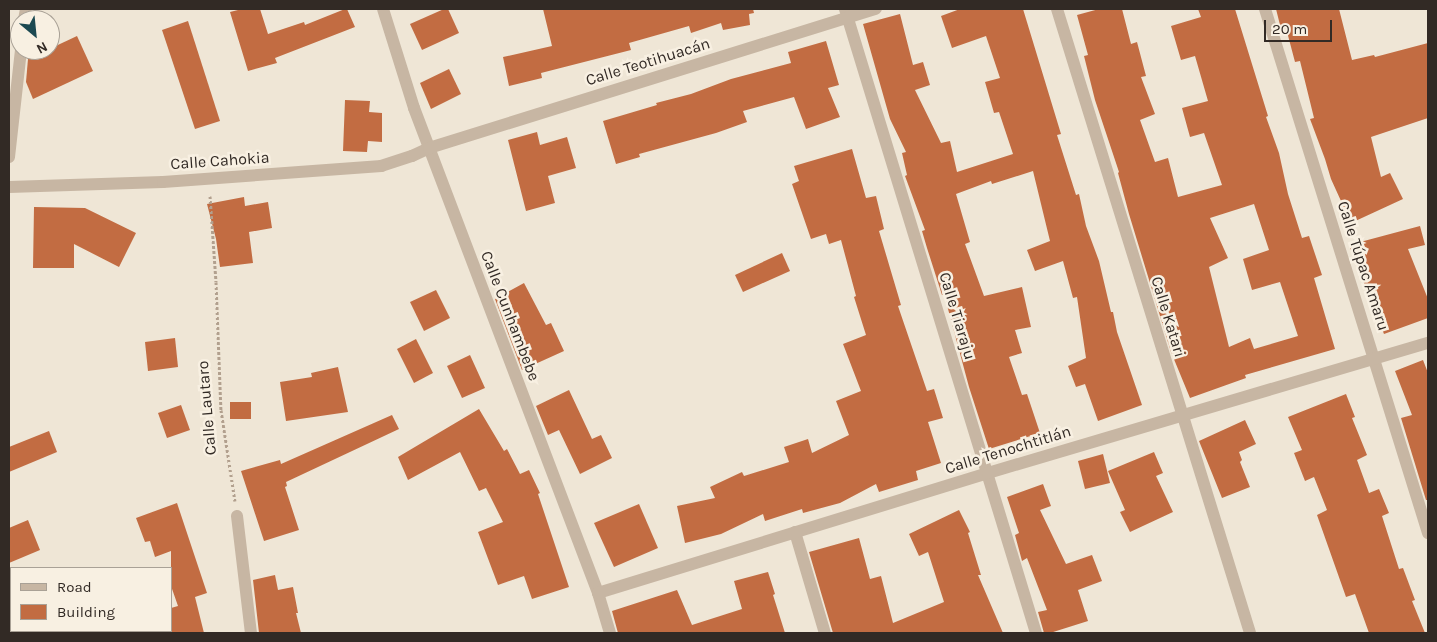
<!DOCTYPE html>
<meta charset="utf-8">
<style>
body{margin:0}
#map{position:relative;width:1437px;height:642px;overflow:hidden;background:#efe6d6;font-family:Karla,sans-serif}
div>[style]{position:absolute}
.building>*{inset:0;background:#c26c42}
.path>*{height:3px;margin-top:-1.5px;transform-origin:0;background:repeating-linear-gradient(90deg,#b2a08e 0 2.5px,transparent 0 5px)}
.street>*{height:12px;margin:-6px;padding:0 6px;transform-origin:6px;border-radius:6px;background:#c7b6a3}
span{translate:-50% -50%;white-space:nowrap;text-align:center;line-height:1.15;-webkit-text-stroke:5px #f8f0e2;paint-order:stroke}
.street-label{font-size:16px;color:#322a25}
.frame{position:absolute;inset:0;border:10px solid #322a25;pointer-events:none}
.legend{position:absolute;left:10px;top:567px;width:162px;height:65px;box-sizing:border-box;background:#f8f0e2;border:1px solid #a9a196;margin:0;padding:6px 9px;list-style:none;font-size:15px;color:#322a25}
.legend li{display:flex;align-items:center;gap:10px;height:25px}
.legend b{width:25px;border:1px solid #a9a196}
.north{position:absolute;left:10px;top:10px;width:50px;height:50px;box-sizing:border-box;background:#f8f0e2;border:1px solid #a9a196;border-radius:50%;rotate:152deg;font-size:14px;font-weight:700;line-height:20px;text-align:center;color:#322a25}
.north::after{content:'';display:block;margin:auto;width:18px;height:22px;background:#1c4951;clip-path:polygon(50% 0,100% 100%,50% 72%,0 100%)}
.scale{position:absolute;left:1264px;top:20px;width:68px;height:22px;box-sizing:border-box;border:2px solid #322a25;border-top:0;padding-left:6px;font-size:15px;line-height:18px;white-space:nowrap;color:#322a25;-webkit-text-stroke:4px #f8f0e2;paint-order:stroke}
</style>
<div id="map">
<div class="building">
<i style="clip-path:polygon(242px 9px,260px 9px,268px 34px,304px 22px,305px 25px,345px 9px,347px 9px,355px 27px,275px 58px,277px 63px,248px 71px,230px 12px)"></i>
<i style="clip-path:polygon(444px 9px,448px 9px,459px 33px,422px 50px,410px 24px)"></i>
<i style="clip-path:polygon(543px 9px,753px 9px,754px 13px,749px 14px,750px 25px,723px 30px,721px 23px,691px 33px,689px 26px,629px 43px,631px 50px,541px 73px,542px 78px,509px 86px,503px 57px,552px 46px)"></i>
<i style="clip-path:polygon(960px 9px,1023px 9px,1061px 134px,1057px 135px,1076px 195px,1079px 194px,1086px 226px,1099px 261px,1111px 312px,1113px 312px,1117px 332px,1142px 405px,1098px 421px,1085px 384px,1076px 387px,1068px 366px,1086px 358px,1077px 297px,1073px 298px,1063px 261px,1035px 271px,1027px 250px,1050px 241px,1033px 171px,992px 184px,991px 181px,956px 194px,970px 242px,965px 244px,984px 296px,1022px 287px,1031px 327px,1015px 330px,1022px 353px,1009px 357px,1022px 395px,1027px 394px,1040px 433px,989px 449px,969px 387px,944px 294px,942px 295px,927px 248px,922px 231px,925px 230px,905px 176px,907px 175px,902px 153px,906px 152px,890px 119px,863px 24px,900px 14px,913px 65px,923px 62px,930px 85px,915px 90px,941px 143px,950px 141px,957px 172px,1013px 154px,999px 112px,994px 113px,985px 82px,1000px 78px,986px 36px,952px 48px,941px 16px)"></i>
<i style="clip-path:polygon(evenodd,1099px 9px,1122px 9px,1131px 44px,1137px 42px,1146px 76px,1141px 77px,1155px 114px,1140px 120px,1155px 162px,1168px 158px,1178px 197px,1222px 185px,1204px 133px,1190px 137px,1182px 108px,1208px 101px,1195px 56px,1181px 60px,1171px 26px,1201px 17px,1198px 9px,1235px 9px,1268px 116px,1266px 117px,1279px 153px,1288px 194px,1302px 238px,1309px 236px,1322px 275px,1314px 278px,1335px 349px,1245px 375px,1246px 378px,1190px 398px,1171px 352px,1129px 214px,1118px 173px,1119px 172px,1095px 100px,1084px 56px,1088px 55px,1077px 15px,1099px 9px,1254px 204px,1269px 250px,1243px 259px,1252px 290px,1280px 282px,1298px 336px,1254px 349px,1250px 338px,1229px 347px,1209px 267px,1228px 258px,1210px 218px,1254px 204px)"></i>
<i style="clip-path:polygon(1276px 9px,1339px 9px,1352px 60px,1374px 55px,1375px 57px,1428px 43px,1428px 118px,1371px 137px,1381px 177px,1390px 173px,1403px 199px,1351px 223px,1331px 179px,1325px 159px,1310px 119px,1314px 118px,1300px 61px,1295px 62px,1286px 28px,1281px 29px)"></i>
<i style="clip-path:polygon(188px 21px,220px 121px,195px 129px,162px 30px)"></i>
<i style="clip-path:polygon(77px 36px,93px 71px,33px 99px,26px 82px,28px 59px)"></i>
<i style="clip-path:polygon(826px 41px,839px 85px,828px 88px,840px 117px,806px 129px,794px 97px,743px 111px,747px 122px,716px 133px,639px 154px,640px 157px,616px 164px,603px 121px,657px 105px,656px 103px,691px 94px,731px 79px,791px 63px,788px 52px)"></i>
<i style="clip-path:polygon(449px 69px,461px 94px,431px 109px,420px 83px)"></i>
<i style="clip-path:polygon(345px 100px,370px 101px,369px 112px,382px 113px,382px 142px,368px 141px,367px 152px,343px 151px)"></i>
<i style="clip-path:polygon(537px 132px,540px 145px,567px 137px,576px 168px,548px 176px,555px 203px,526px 211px,508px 140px)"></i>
<i style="clip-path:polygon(852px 149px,866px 198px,876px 196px,884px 229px,879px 231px,901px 305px,898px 306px,927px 391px,934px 389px,943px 418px,928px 422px,941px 463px,916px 471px,918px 480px,879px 492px,876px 484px,840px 503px,803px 513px,802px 509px,765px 521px,763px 514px,721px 534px,685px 543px,677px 506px,715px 498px,710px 487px,742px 472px,744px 476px,789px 462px,784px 447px,808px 439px,812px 453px,849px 435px,836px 401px,861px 391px,843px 344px,866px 335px,854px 297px,856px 296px,841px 240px,829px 244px,826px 234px,811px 239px,792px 184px,799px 181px,794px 166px)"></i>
<i style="clip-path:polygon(244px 197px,245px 206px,268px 202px,272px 228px,249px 232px,253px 263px,220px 267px,216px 239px,207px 204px)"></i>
<i style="clip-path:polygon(34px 207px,85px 208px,136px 233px,119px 267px,74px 244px,74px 268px,33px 268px)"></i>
<i style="clip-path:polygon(1420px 226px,1425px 245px,1408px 249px,1428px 299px,1428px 318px,1384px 334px,1349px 245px)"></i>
<i style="clip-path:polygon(782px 253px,790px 271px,743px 292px,735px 275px)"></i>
<i style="clip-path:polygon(524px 283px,546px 325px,551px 323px,564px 351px,522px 370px,495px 299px)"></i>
<i style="clip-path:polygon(436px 290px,450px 318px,424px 331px,410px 302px)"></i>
<i style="clip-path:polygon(175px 338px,178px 367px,148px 371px,145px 342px)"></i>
<i style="clip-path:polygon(416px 339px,433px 373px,414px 383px,397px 349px)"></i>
<i style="clip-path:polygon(470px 355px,485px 388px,462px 398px,447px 366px)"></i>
<i style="clip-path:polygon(1423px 360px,1428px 373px,1428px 500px,1426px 500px,1401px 418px,1412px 415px,1395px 371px)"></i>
<i style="clip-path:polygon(338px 367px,348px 412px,286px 421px,280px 382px,312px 377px,311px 373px)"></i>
<i style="clip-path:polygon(569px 390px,592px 439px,601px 435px,612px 458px,580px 474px,559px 430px,548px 435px,536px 406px)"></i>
<i style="clip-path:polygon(1346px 394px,1355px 417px,1352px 418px,1367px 455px,1357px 460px,1369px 493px,1379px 489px,1389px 513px,1382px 516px,1399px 569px,1403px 568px,1415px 600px,1412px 601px,1425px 633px,1369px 633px,1355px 594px,1346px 597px,1317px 515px,1327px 510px,1314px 477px,1305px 481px,1294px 453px,1302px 450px,1288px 417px)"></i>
<i style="clip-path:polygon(230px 402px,251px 402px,251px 419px,230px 419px)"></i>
<i style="clip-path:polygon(181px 405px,190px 430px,167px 438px,158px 413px)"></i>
<i style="clip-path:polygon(479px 409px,504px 451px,507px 449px,520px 474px,529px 470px,540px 493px,538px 494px,569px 587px,532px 599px,524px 576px,498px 585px,478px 532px,503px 522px,486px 488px,479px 491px,460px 452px,408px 480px,398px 457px)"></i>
<i style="clip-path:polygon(392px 415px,399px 429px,286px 482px,287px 486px,285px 487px,299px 530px,264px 541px,241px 471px,280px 460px,281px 464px)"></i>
<i style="clip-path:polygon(1245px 420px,1256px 444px,1239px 452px,1242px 460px,1240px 462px,1250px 487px,1222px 498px,1199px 441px)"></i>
<i style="clip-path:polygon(49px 431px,57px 452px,9px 472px,9px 447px)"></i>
<i style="clip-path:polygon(1154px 452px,1163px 473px,1156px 476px,1173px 512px,1130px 532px,1120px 512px,1125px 510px,1108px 471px)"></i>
<i style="clip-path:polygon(1103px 454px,1110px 483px,1085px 489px,1078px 461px)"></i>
<i style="clip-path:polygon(1043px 484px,1051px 506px,1040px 510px,1066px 564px,1092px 555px,1102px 581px,1078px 590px,1088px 621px,1050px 633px,1044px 633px,1038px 612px,1047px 610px,1027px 558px,1022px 561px,1015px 535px,1019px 533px,1007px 497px)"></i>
<i style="clip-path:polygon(177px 503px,207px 593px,195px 597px,204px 633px,171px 633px,171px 608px,178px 606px,171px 586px,171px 551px,155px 557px,150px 541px,145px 542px,136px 518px)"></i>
<i style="clip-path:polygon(639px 504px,658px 548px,614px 567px,594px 523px)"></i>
<i style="clip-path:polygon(959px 510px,970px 532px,968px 533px,981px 575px,978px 575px,1003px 633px,833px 633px,809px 552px,859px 538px,870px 579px,881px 576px,893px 623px,944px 602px,928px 552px,919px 556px,909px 534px)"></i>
<i style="clip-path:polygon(28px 520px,40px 550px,9px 563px,9px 528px)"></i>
<i style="clip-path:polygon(768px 572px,775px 594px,773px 595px,785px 633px,618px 633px,612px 611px,677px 590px,692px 625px,742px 609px,734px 581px)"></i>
<i style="clip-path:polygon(275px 575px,278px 590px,293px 587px,298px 613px,296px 613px,301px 633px,259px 633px,253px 580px)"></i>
</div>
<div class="path">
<i style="left:210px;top:196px;width:86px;rotate:86deg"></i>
<i style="left:216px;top:282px;width:128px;rotate:87.8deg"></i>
<i style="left:221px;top:410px;width:92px;rotate:81.3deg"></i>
</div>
<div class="street">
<i style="left:383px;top:9px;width:104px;rotate:72.6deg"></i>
<i style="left:414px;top:108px;width:519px;rotate:69.22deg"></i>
<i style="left:598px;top:593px;width:42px;rotate:73.3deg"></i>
<i style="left:845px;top:9px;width:653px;rotate:72.98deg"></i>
<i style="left:1057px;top:9px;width:653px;rotate:72.81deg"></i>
<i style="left:1265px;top:9px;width:549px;rotate:72.72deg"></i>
<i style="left:24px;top:20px;width:11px;rotate:-80deg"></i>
<i style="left:9px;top:157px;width:108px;rotate:-83.6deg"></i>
<i style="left:9px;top:187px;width:154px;rotate:-1.9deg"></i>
<i style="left:163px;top:182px;width:219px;rotate:-4.2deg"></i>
<i style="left:381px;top:166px;width:33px;rotate:-18deg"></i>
<i style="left:412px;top:156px;width:19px;rotate:-25deg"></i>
<i style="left:429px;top:148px;width:468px;rotate:-17.3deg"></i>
<i style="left:237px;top:516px;width:118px;rotate:83.2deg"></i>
<i style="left:795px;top:532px;width:105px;rotate:73.5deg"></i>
<i style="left:598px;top:593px;width:408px;rotate:-17.1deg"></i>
<i style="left:988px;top:473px;width:459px;rotate:-16.5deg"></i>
</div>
<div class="street-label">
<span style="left:648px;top:62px;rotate:-17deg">Calle Teotihuacán</span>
<span style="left:220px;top:161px;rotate:-4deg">Calle Cahokia</span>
<span style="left:1363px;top:266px;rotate:72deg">Calle Túpac Amaru</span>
<span style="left:510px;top:316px;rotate:69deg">Calle Cunhambebe</span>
<span style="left:957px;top:316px;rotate:73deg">Calle Tiaraju</span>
<span style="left:1168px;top:317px;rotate:73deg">Calle Katari</span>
<span style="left:207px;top:408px;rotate:-95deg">Calle Lautaro</span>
<span style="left:1008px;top:450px;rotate:-17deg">Calle Tenochtitlán</span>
</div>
<div class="frame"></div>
<ul class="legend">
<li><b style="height:6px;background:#c7b6a3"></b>Road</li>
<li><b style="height:14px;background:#c26c42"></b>Building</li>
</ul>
<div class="north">N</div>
<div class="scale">20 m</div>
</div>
